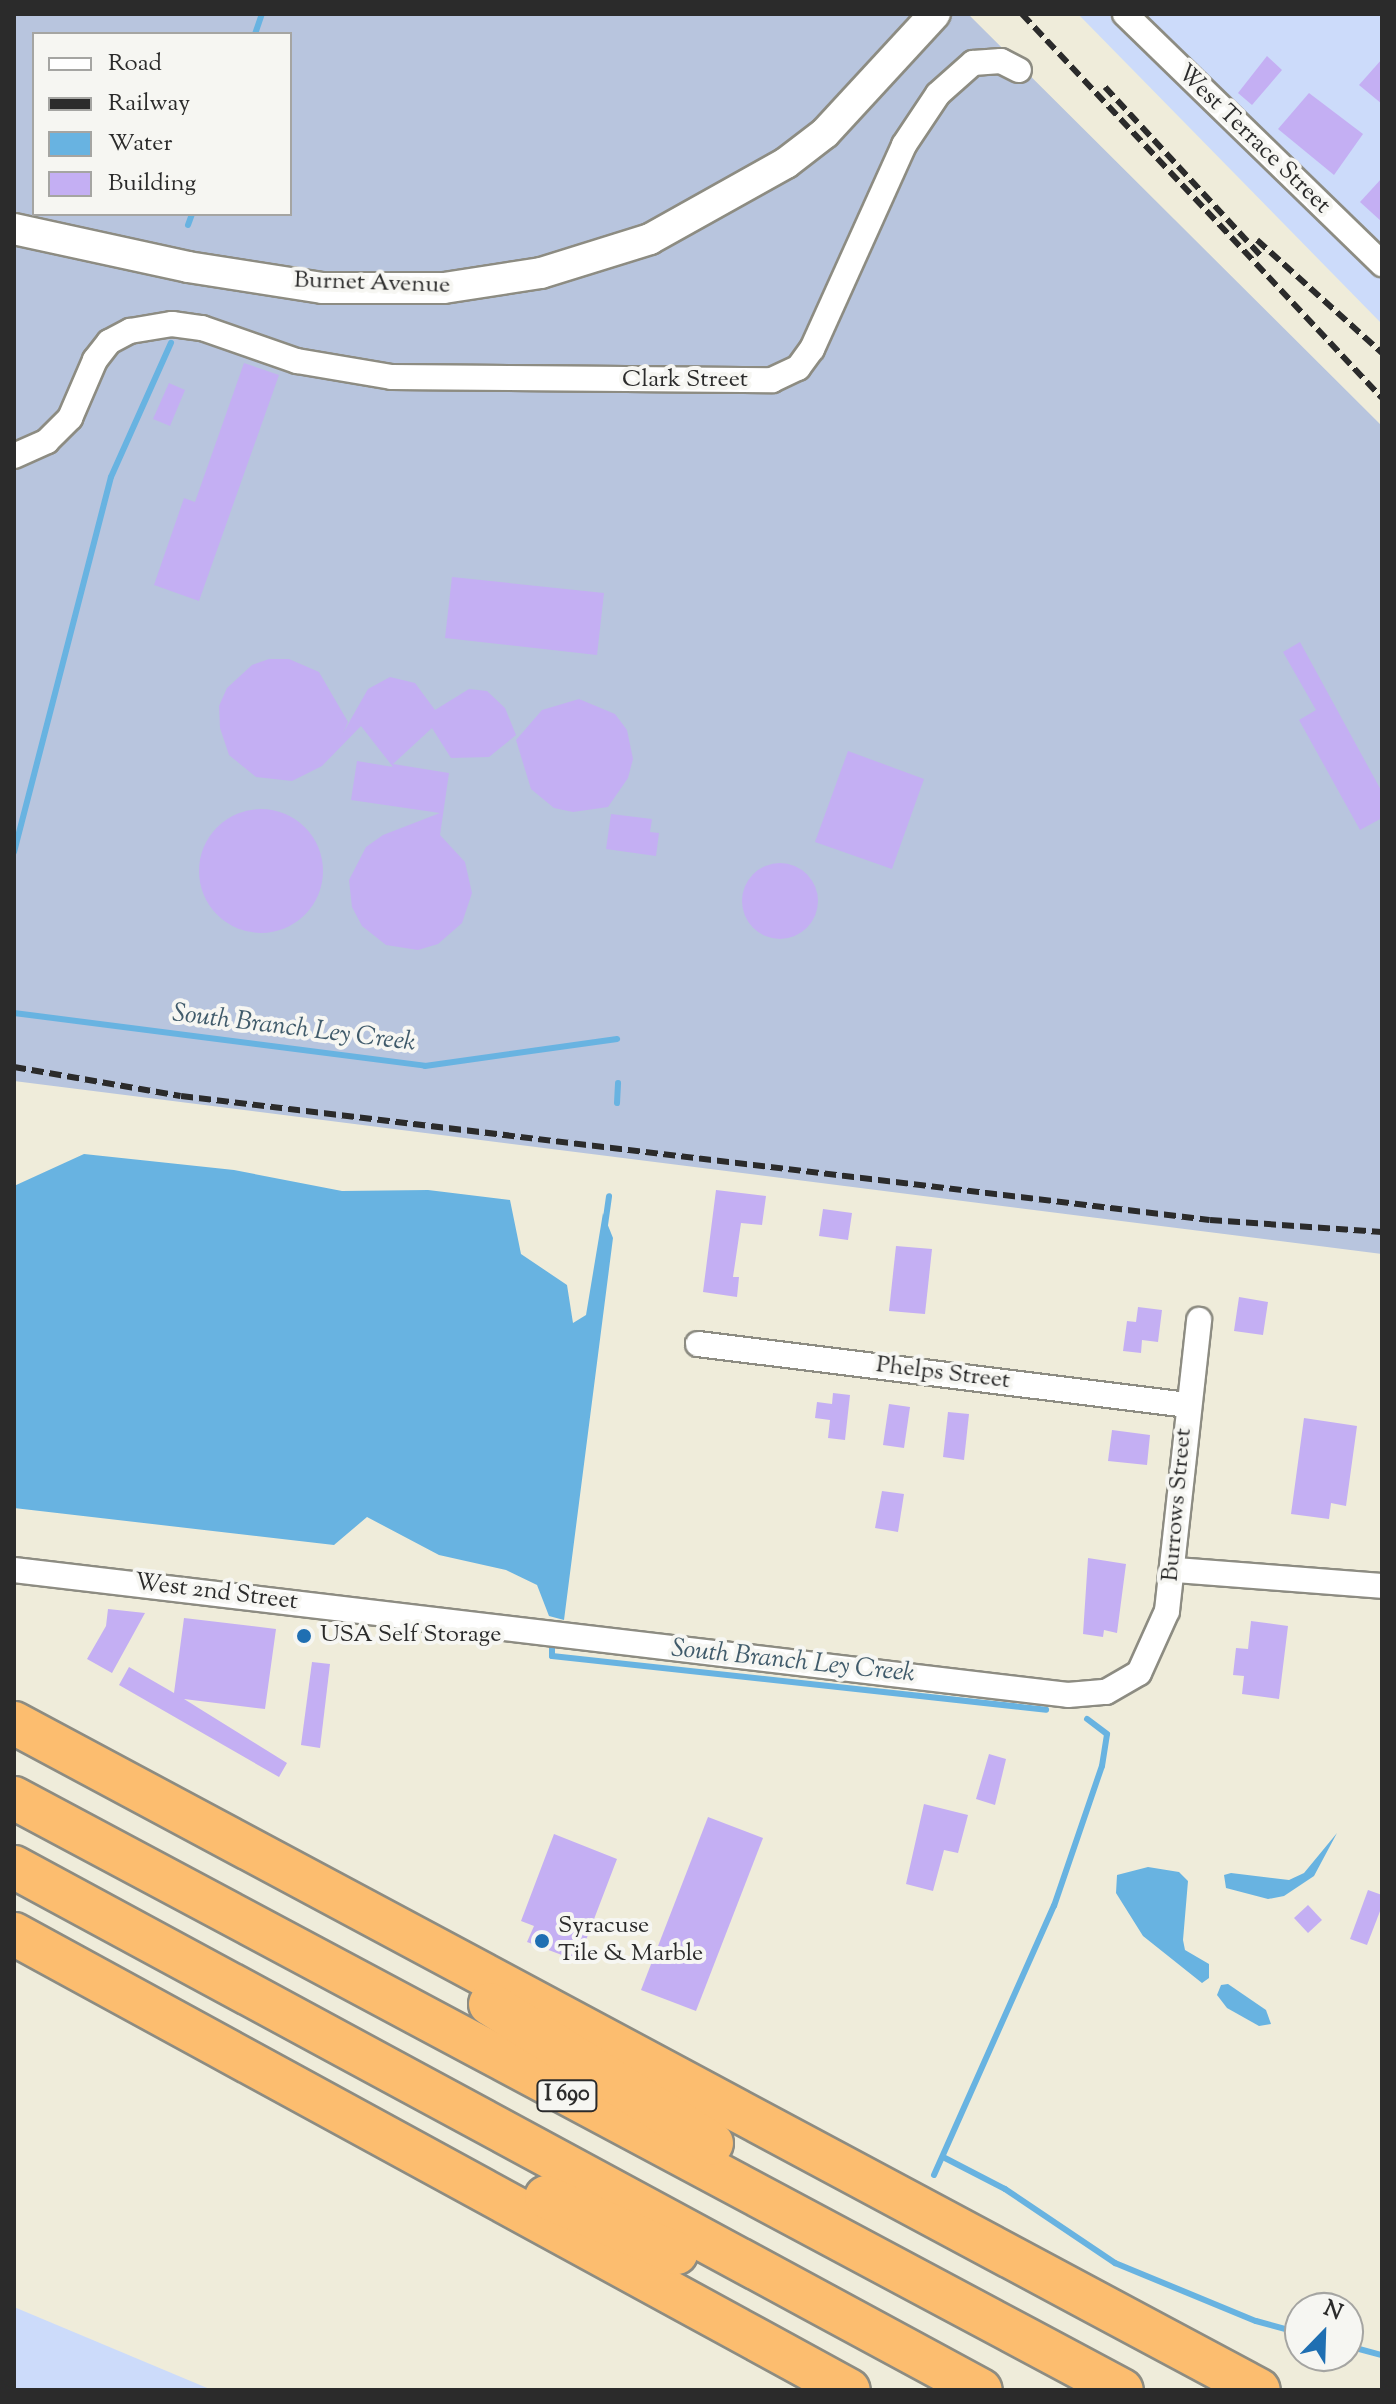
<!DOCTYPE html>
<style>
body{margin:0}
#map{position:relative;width:1396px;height:2404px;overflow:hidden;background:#efecda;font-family:"Sorts Mill Goudy",serif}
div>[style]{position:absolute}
.built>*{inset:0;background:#ccdbfa}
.industrial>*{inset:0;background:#b8c5de}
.water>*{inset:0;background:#68b3e1}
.stream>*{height:6px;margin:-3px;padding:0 3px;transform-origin:3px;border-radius:3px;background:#68b3e1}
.building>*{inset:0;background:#c4aff3}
.round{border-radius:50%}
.roads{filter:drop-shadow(2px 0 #8d8c82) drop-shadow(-2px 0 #8d8c82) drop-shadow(0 2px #8d8c82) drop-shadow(0 -2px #8d8c82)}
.minor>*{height:24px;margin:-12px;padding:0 12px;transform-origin:12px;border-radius:12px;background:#fff}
.tertiary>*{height:30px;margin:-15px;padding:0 15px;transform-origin:15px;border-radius:15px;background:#fff}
.motorway>*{height:42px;margin:-21px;padding:0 21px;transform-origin:21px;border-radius:21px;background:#fcbd6f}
.rail>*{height:6px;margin-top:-3px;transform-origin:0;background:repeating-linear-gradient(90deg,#2b2b2b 0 12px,transparent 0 18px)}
.dots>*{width:22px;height:22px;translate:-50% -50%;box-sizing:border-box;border:4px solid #f6f6f2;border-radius:50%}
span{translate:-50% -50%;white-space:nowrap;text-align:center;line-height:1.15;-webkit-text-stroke:8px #f6f6f2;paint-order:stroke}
.shield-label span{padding:2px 6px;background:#f6f6f2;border:2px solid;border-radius:6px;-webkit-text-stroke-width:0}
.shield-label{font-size:22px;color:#2b2b2b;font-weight:700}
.street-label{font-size:24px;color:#2b2b2b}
.poi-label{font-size:24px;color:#2b2b2b}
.left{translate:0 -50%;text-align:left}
.water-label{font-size:26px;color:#405b6b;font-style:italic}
.frame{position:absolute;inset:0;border:16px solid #2b2b2b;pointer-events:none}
.legend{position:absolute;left:32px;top:32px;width:260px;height:184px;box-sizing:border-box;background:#f6f6f2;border:2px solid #a5a5a2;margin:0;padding:10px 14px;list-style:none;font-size:24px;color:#2b2b2b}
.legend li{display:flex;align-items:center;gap:16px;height:40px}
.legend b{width:40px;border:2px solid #a5a5a2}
.north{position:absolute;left:1284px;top:2292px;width:80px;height:80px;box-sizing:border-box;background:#f6f6f2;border:2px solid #a5a5a2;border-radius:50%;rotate:23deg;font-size:22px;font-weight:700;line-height:32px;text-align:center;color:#2b2b2b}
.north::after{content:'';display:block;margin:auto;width:28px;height:36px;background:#1f6fb2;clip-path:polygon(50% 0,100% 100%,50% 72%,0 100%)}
</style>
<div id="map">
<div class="built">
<i style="clip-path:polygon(1078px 14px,1382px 14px,1382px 324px)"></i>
<i style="clip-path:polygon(14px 2307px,212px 2390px,14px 2390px)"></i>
</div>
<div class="industrial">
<i style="clip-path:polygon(evenodd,14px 14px,968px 14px,1382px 426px,1382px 1254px,14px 1081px,14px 14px,34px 34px,290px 34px,290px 214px,34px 214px,34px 34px)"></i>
</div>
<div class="water">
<i style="clip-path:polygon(84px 1154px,234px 1170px,342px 1191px,428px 1190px,510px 1200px,521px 1254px,567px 1285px,573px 1323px,586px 1315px,603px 1213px,613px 1238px,564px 1620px,549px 1616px,537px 1585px,506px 1570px,439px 1555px,367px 1517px,334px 1545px,14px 1508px,14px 1186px)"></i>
<i style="clip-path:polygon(1337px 1833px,1314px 1876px,1284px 1896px,1268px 1899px,1226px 1888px,1224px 1875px,1231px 1873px,1289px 1880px,1304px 1873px)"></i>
<i style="clip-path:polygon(1148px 1867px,1179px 1872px,1188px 1881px,1183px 1940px,1185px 1950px,1209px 1964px,1209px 1978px,1202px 1983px,1143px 1936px,1116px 1893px,1117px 1875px)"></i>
<i style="clip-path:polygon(1228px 1984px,1266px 2010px,1271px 2024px,1259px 2026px,1227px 2008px,1217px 1995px,1221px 1985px)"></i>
</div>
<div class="stream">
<i style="left:255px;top:34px;width:21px;rotate:-71deg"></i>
<i style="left:188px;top:225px;width:12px;rotate:-70deg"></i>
<i style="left:14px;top:852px;width:387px;rotate:-75.5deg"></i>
<i style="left:111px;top:477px;width:147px;rotate:-65.9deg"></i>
<i style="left:14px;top:1013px;width:414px;rotate:7.3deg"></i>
<i style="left:425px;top:1066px;width:194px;rotate:-8deg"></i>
<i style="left:617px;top:1103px;width:20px;rotate:-87deg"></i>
<i style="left:605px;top:1225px;width:29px;rotate:-82deg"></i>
<i style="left:552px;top:1640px;width:16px;rotate:90deg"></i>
<i style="left:552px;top:1656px;width:497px;rotate:6.2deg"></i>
<i style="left:943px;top:2157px;width:70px;rotate:27.3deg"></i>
<i style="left:1005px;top:2189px;width:133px;rotate:33.9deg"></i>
<i style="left:1115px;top:2263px;width:152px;rotate:22.4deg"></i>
<i style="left:1256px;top:2321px;width:46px;rotate:15.3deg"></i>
<i style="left:934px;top:2175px;width:295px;rotate:-66deg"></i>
<i style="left:1054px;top:1906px;width:148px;rotate:-71.1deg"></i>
<i style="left:1102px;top:1766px;width:32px;rotate:-81deg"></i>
<i style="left:1107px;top:1734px;width:25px;rotate:-143deg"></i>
<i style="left:1348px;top:2346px;width:35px;rotate:15deg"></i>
</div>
<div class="building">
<i style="clip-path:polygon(1267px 56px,1282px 70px,1252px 105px,1238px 93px)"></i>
<i style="clip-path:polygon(1382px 59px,1382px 104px,1359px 85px)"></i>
<i style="clip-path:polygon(1309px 93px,1363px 134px,1334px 175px,1278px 129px)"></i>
<i style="clip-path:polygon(1382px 178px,1382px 222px,1360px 202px)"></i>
<i style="clip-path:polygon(244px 363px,279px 375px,199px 601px,154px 585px,184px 498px,195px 502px)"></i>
<i style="clip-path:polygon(169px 383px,185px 390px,170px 426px,153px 419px)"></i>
<i style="clip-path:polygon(452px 577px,604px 593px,597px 655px,445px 638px)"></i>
<i style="clip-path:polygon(1300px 642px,1382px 792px,1382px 818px,1360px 830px,1299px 720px,1316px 710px,1283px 652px)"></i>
<i style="clip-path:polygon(269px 659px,289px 659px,319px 672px,348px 722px,343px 733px,368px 689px,390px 677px,415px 683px,435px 710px,469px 689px,487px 691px,505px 708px,516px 735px,489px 757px,451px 758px,432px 728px,393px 764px,449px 773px,440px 835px,465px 862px,472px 893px,462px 923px,438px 944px,418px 950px,386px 945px,362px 926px,352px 907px,349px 880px,366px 847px,383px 835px,440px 813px,351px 800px,357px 761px,393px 767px,361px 726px,322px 766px,292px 781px,256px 777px,229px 755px,220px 728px,219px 706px,227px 688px,252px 665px)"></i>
<i style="clip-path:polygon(579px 699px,615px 714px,627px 730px,633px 759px,628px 778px,608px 807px,573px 812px,554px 808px,531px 789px,516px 740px,542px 710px)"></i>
<i style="clip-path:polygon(848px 751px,924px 779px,892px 869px,815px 842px)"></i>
<i class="round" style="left:199px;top:809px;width:124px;height:124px"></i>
<i style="clip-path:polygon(611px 814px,652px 819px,650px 832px,659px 833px,656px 856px,606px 849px)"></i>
<i class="round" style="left:742px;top:863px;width:76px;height:76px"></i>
<i style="clip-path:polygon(716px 1190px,766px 1196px,762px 1225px,741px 1223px,733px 1277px,739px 1277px,737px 1297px,703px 1292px)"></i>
<i style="clip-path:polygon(823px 1209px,852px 1213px,848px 1240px,819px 1236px)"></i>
<i style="clip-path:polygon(896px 1246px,932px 1249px,925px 1314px,889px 1311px)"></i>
<i style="clip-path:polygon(1239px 1297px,1268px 1302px,1263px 1335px,1234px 1331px)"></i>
<i style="clip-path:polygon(1138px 1307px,1162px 1310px,1158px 1342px,1142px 1340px,1141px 1353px,1123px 1351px,1127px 1321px,1136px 1322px)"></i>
<i style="clip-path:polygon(833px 1393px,850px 1395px,845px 1440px,828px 1438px,830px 1420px,815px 1418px,817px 1402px,832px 1404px)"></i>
<i style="clip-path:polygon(889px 1404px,910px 1407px,904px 1448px,883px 1445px)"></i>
<i style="clip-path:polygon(948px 1412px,969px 1414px,964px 1460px,943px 1457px)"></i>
<i style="clip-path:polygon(1304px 1418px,1357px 1426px,1346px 1506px,1331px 1503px,1329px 1519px,1291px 1514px)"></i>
<i style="clip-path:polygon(1112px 1430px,1150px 1435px,1147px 1465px,1108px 1461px)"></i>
<i style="clip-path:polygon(882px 1491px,904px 1494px,898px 1532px,875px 1528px)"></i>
<i style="clip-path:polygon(1088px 1558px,1126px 1564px,1117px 1633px,1104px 1630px,1103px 1637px,1083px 1634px)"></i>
<i style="clip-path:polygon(108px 1609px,145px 1613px,112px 1673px,87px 1659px,106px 1626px)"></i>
<i style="clip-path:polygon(184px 1618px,276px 1629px,265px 1709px,184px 1699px,287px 1763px,279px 1777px,119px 1685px,129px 1667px,174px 1693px)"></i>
<i style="clip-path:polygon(1251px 1621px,1288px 1626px,1279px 1699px,1242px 1694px,1244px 1676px,1233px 1675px,1236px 1648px,1248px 1649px)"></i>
<i style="clip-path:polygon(312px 1662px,330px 1664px,320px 1748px,301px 1745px)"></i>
<i style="clip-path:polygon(989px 1754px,1006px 1759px,995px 1805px,976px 1799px)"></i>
<i style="clip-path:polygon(924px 1804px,968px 1815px,958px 1853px,944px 1850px,933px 1891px,906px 1884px)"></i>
<i style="clip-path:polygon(708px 1817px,763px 1838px,696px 2011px,641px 1990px)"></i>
<i style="clip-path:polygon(554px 1834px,617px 1859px,578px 1961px,527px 1942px,534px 1926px,521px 1921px)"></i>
<i style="clip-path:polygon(1368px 1890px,1382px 1895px,1382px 1906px,1367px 1945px,1350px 1939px)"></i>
<i style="clip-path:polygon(1308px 1905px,1322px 1920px,1308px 1933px,1294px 1918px)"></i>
</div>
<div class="roads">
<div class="minor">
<i style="left:1125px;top:14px;width:359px;rotate:44.2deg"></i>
<i style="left:14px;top:456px;width:36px;rotate:-24deg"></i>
<i style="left:47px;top:441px;width:33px;rotate:-45deg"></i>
<i style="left:70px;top:418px;width:63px;rotate:-66.7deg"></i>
<i style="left:95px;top:360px;width:23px;rotate:-52deg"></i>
<i style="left:109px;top:342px;width:24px;rotate:-28deg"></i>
<i style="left:130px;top:331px;width:43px;rotate:-9.5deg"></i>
<i style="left:172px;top:324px;width:30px;rotate:8deg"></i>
<i style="left:202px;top:328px;width:101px;rotate:19.2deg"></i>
<i style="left:297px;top:361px;width:96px;rotate:9.6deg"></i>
<i style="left:392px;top:377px;width:380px;rotate:0.5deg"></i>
<i style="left:772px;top:380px;width:29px;rotate:-25deg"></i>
<i style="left:798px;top:368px;width:24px;rotate:-54deg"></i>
<i style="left:812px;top:349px;width:224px;rotate:-65.7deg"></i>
<i style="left:904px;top:145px;width:61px;rotate:-56.3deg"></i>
<i style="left:938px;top:94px;width:47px;rotate:-41.5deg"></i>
<i style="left:973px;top:63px;width:28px;rotate:-4deg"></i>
<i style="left:1001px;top:61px;width:20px;rotate:27deg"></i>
<i style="left:698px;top:1344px;width:493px;rotate:7.1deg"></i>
<i style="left:14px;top:1570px;width:1061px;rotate:6.76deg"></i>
<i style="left:1068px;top:1695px;width:38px;rotate:-5deg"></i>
<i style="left:1106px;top:1692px;width:38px;rotate:-30deg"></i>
<i style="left:1139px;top:1673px;width:68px;rotate:-65.7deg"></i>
<i style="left:1167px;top:1611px;width:293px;rotate:-83.7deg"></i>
<i style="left:1175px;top:1570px;width:208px;rotate:4.4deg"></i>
</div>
<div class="tertiary">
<i style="left:14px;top:229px;width:178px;rotate:12.3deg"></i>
<i style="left:188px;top:267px;width:136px;rotate:8.9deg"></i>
<i style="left:322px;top:288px;width:122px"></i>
<i style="left:444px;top:288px;width:98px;rotate:-8.8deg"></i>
<i style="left:541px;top:273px;width:114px;rotate:-17.3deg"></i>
<i style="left:650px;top:239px;width:156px;rotate:-29.2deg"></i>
<i style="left:786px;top:163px;width:49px;rotate:-37.6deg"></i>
<i style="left:825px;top:133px;width:162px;rotate:-47.3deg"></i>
</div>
<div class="motorway">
<i style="left:14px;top:1723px;width:1412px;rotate:28.18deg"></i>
<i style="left:14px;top:1798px;width:1256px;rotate:28.12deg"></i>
<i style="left:14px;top:1867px;width:1099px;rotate:28.41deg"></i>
<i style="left:14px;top:1934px;width:951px;rotate:28.64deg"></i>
<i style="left:490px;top:2004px;width:262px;rotate:32.1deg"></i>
<i style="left:546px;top:2197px;width:142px;rotate:23.3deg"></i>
</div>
</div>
<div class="rail">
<i style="left:1022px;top:14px;width:526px;rotate:46.85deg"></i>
<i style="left:1105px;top:87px;width:229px;rotate:47.3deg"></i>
<i style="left:1257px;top:240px;width:169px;rotate:42.1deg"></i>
<i style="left:14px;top:1067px;width:169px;rotate:9.9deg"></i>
<i style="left:181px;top:1096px;width:1036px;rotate:6.87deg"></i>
<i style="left:1210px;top:1220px;width:172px;rotate:4deg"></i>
</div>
<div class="dots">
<i style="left:304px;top:1636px;background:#1f6fb2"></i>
<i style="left:542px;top:1941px;background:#1f6fb2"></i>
</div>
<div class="shield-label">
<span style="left:567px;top:2096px">I 690</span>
</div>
<div class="street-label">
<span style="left:1253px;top:140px;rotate:44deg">West Terrace Street</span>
<span style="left:372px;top:284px;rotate:2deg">Burnet Avenue</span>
<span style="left:685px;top:381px">Clark Street</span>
<span style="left:943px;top:1374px;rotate:7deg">Phelps Street</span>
<span style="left:1178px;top:1505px;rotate:-85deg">Burrows Street</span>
<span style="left:216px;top:1593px;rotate:7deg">West 2nd Street</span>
</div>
<div class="poi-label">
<span class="left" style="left:320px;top:1636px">USA Self Storage</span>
<span class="left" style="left:558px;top:1941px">Syracuse<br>Tile &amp; Marble</span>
</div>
<div class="water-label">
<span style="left:294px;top:1029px;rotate:7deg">South Branch Ley Creek</span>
<span style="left:793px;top:1662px;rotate:6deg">South Branch Ley Creek</span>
</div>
<div class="frame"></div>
<ul class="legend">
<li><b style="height:10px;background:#fff"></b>Road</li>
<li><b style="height:10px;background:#2b2b2b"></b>Railway</li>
<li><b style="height:22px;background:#68b3e1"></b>Water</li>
<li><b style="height:22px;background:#c4aff3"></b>Building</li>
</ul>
<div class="north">N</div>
</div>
